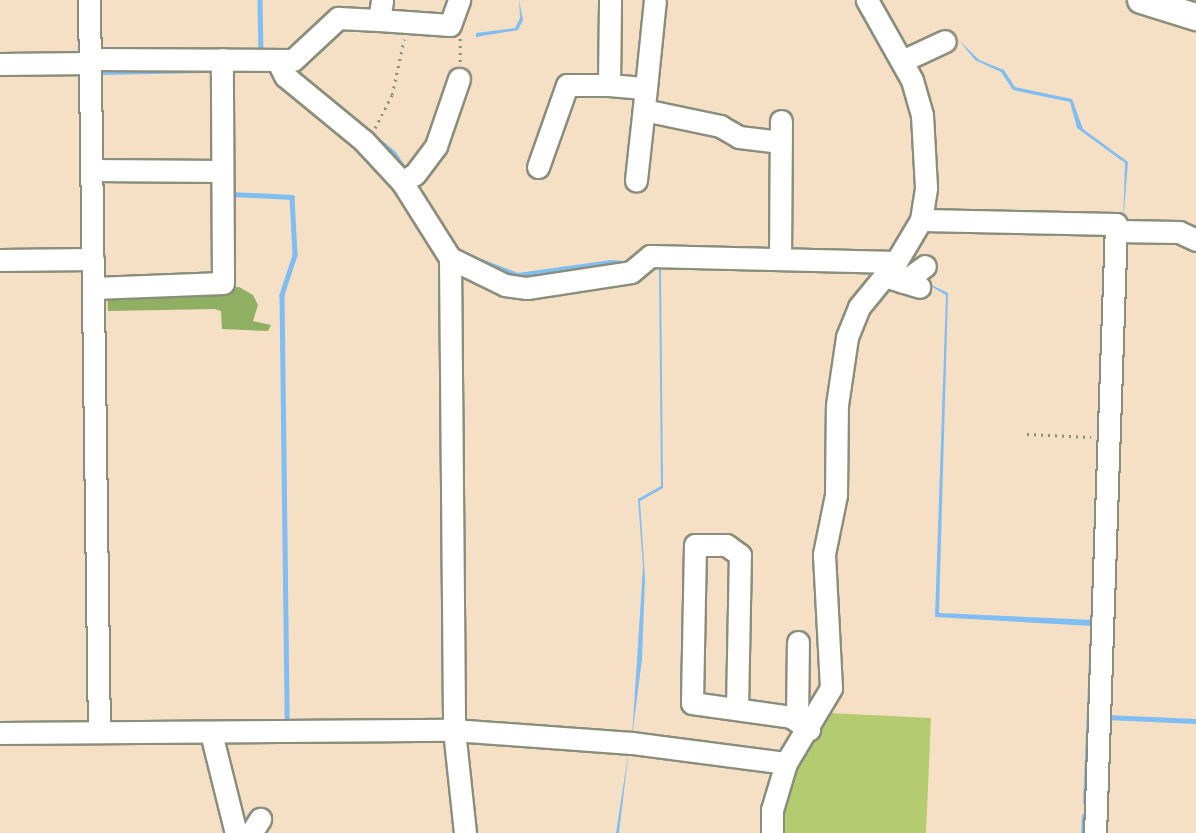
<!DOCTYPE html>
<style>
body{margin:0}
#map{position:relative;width:1196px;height:833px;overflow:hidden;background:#f5e0c5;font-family:"Indie Flower",sans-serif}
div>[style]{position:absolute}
.green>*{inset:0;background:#b4cb70}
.forest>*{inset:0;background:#8faf62}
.water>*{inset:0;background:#7fbdf3}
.stream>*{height:4.5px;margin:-2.25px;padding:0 2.25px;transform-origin:2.25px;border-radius:2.25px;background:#7fbdf3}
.path>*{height:2.5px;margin-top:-1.25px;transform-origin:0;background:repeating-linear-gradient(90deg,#8a8e7c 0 2px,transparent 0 7px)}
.roads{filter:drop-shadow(2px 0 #8a8e7c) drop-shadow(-2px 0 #8a8e7c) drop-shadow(0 2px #8a8e7c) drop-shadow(0 -2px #8a8e7c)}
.minor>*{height:21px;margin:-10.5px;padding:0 10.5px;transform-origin:10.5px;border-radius:10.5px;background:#fff}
.major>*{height:26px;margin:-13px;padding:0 13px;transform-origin:13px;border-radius:13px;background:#fff}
span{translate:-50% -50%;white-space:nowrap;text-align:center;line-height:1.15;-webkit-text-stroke:5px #fff;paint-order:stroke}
</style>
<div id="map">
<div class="green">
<i style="clip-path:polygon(829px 713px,931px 718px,926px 833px,778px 833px,787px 773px)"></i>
</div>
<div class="forest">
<i style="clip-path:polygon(239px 287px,253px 295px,258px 305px,253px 321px,271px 325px,268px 331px,222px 329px,221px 311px,215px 309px,108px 311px,107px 292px)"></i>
</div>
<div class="water">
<i style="clip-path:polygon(519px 0,523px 20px,518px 30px,476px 37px,476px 33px,515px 28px,520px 18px)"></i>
<i style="clip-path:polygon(958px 39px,979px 60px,1004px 70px,1015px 87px,1072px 99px,1083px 129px,1128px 162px,1123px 224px,1125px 163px,1077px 128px,1070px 102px,1013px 90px,1001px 72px,975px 60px)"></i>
<i style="clip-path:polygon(262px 66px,262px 72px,101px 75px,101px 68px)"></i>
<i style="clip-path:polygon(294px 67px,396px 152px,459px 250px,518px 273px,611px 260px,624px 261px,625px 266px,597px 265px,517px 279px,458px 256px,293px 73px)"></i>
<i style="clip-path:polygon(652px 263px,875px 271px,661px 269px,663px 488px,640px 501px,645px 578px,642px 659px,632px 737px,643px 567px,638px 499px,661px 486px,659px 268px)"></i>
<i style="clip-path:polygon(917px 278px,948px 293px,939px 613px,1093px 620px,1092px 626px,935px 617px,946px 295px)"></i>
<i style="clip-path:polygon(1090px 634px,1086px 804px,1083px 804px)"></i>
<i style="clip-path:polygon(629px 749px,619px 833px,616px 833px)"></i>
</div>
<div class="stream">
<i style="left:260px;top:0;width:51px;rotate:88.9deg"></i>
<i style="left:231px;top:194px;width:61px;rotate:2.8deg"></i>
<i style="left:292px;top:197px;width:58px;rotate:87deg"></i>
<i style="left:295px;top:255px;width:42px;rotate:108deg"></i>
<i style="left:282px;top:295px;width:426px;rotate:89.3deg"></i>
<i style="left:1106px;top:717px;width:90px;rotate:2.5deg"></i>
<i style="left:474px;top:820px;width:13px;rotate:81deg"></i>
<i style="left:1083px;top:833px;width:17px;rotate:-87deg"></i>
</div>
<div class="path">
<i style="left:460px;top:62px;width:25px;rotate:-90deg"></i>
<i style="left:375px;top:128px;width:37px;rotate:-63deg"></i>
<i style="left:392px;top:95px;width:57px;rotate:-77.9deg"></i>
<i style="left:1027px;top:434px;width:64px;rotate:2.7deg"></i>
</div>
<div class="roads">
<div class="minor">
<i style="left:89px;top:0;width:732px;rotate:89.22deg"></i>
<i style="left:379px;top:20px;width:71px;rotate:4deg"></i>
<i style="left:450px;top:25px;width:27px;rotate:-70deg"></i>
<i style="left:90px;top:59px;width:203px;rotate:0.3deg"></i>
<i style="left:293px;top:60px;width:62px;rotate:-43deg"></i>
<i style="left:338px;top:18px;width:41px;rotate:2.8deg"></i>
<i style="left:379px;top:20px;width:20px;rotate:-81deg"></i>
<i style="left:902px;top:61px;width:47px;rotate:-24.9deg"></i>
<i style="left:278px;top:62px;width:16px;rotate:63deg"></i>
<i style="left:285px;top:76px;width:102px;rotate:39.4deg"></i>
<i style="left:364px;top:141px;width:56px;rotate:47.2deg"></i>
<i style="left:402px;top:182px;width:90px;rotate:57.7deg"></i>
<i style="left:450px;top:258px;width:61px;rotate:26.1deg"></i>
<i style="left:505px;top:285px;width:22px;rotate:8deg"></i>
<i style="left:527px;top:288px;width:105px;rotate:-8.7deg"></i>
<i style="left:631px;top:272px;width:25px;rotate:-40deg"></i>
<i style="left:650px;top:256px;width:246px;rotate:1.4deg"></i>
<i style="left:0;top:64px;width:90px;rotate:-0.6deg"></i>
<i style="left:609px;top:85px;width:37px;rotate:5deg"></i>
<i style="left:646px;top:88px;width:93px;rotate:96.2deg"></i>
<i style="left:646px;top:88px;width:88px;rotate:-84.2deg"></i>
<i style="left:644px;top:110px;width:78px;rotate:11.9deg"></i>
<i style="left:720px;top:126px;width:22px;rotate:30deg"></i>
<i style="left:739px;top:137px;width:42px;rotate:6.8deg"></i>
<i style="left:538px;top:167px;width:87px;rotate:-70.5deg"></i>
<i style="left:567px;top:85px;width:42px"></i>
<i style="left:609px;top:85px;width:85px;rotate:-89.3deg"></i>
<i style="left:92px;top:170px;width:130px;rotate:0.4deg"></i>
<i style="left:402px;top:182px;width:15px;rotate:-32deg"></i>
<i style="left:415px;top:174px;width:35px;rotate:-53deg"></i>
<i style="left:436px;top:146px;width:71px;rotate:-71.1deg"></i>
<i style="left:921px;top:220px;width:195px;rotate:1.2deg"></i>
<i style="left:1116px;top:224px;width:609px;rotate:91.97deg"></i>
<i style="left:1116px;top:231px;width:63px;rotate:0.9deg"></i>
<i style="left:1179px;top:232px;width:19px;rotate:25deg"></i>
<i style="left:450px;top:258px;width:472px;rotate:89.5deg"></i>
<i style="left:454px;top:730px;width:104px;rotate:83.9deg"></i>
<i style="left:780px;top:259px;width:138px;rotate:-89.6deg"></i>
<i style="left:0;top:260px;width:93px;rotate:-0.6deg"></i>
<i style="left:884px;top:276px;width:37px;rotate:17deg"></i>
<i style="left:903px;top:282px;width:27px;rotate:-36deg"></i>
<i style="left:94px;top:288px;width:129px;rotate:-2.2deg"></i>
<i style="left:223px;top:283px;width:224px;rotate:-90.3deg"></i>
<i style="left:737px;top:709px;width:154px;rotate:-88.9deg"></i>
<i style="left:740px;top:555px;width:17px;rotate:-144deg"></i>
<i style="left:726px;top:545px;width:31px;rotate:180deg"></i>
<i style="left:695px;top:545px;width:158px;rotate:91.1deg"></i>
<i style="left:692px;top:703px;width:100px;rotate:8deg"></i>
<i style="left:791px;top:717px;width:22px;rotate:34deg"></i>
<i style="left:797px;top:721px;width:79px;rotate:-89.3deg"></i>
<i style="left:0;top:733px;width:454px;rotate:-0.4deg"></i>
<i style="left:454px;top:730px;width:178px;rotate:4.2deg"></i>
<i style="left:632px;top:743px;width:155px;rotate:7.4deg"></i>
<i style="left:211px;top:733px;width:103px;rotate:76deg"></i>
<i style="left:251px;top:833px;width:17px;rotate:-57deg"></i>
<i style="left:772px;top:833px;width:23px;rotate:-90deg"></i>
<i style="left:772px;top:810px;width:49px;rotate:-73.4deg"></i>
<i style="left:786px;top:763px;width:87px;rotate:-59deg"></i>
<i style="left:831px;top:688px;width:134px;rotate:-93deg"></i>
<i style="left:824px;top:554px;width:60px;rotate:-78.5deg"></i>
<i style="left:836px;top:495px;width:90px;rotate:-89.4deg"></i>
<i style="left:837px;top:405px;width:69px;rotate:-81.6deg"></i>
<i style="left:847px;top:337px;width:32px;rotate:-68deg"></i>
<i style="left:859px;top:307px;width:58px;rotate:-50.6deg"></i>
<i style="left:896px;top:262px;width:49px;rotate:-59.2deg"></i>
<i style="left:921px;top:220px;width:33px;rotate:-81deg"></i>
<i style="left:926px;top:187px;width:72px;rotate:-93.2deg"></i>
<i style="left:922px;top:115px;width:36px;rotate:-106deg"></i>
<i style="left:912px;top:80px;width:92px;rotate:-119.4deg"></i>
</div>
<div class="major">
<i style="left:1141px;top:0;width:58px;rotate:17.2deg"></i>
</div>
</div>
</div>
